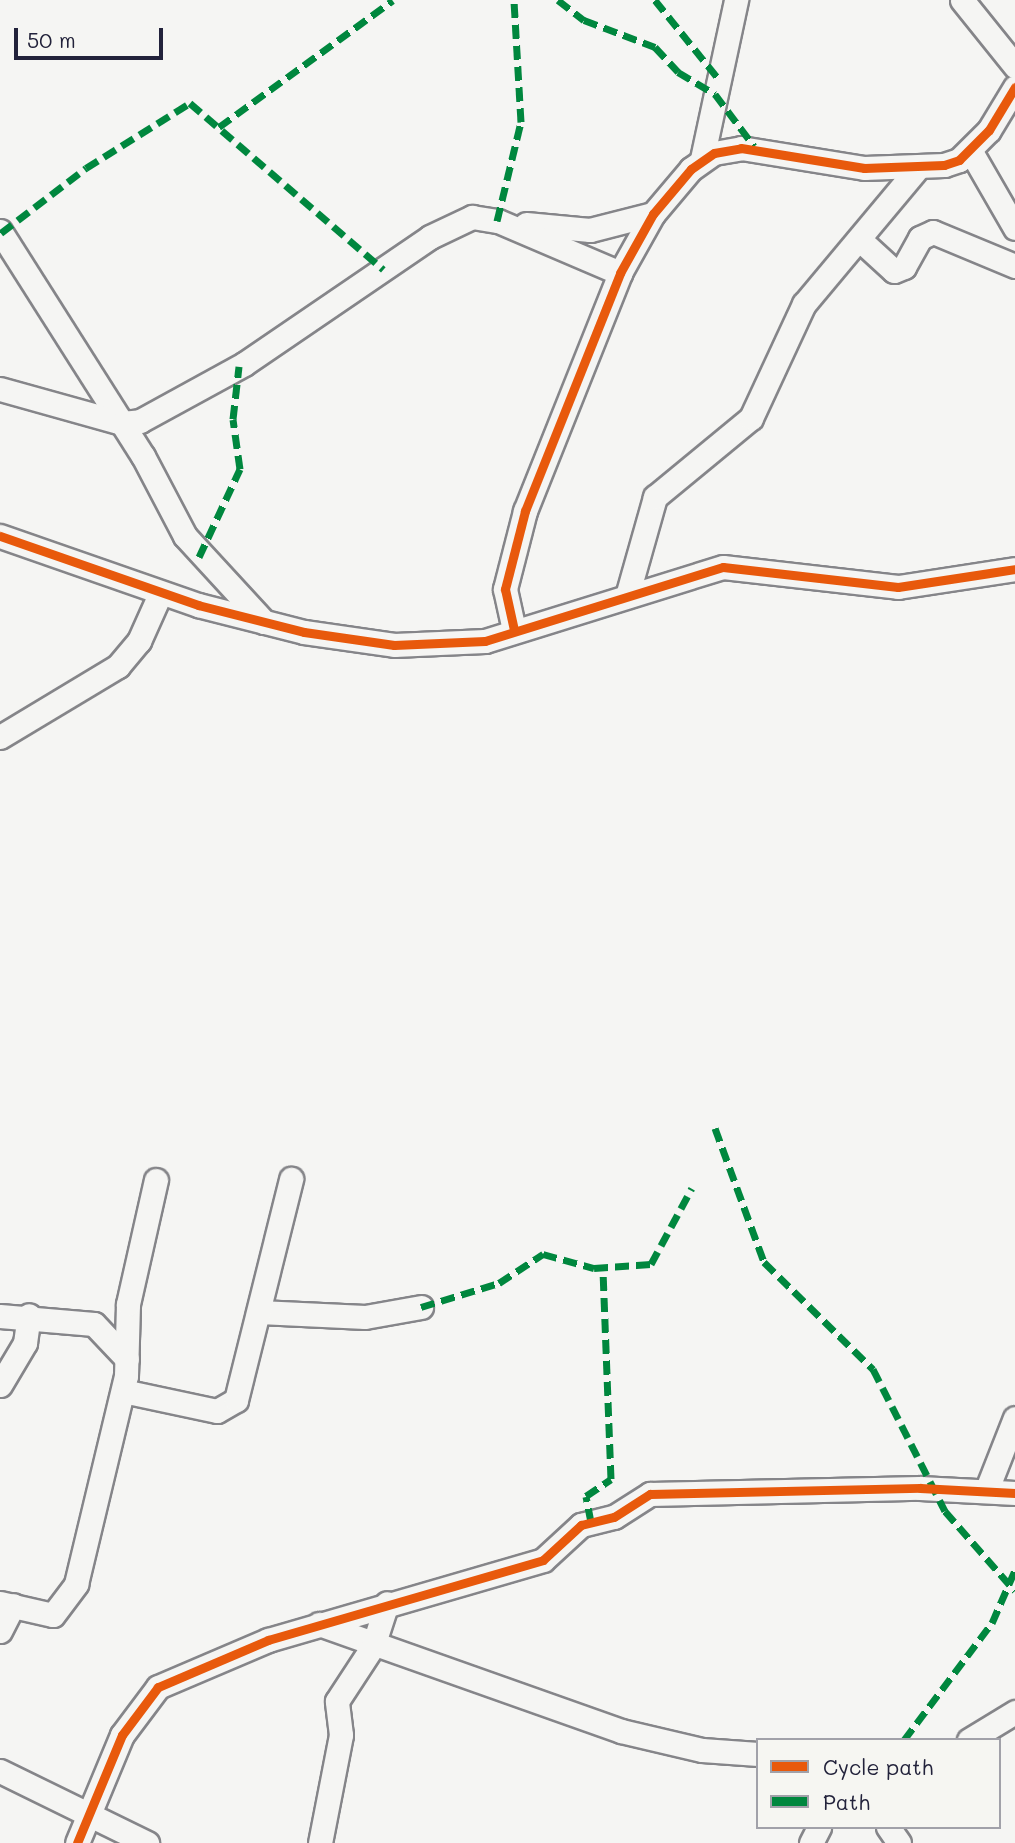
<!DOCTYPE html>
<style>
body{margin:0}
#map{position:relative;width:1015px;height:1843px;overflow:hidden;background:#f5f5f3;font-family:Mali,sans-serif}
div>[style]{position:absolute}
.roads{filter:drop-shadow(2px 0 #858589) drop-shadow(-2px 0 #858589) drop-shadow(0 2px #858589) drop-shadow(0 -2px #858589)}
.street>*{height:23px;margin:-11.5px;padding:0 11.5px;transform-origin:11.5px;border-radius:11.5px;background:#f5f5f3}
.quiet>*{height:7px;margin-top:-3.5px;transform-origin:0;background:repeating-linear-gradient(90deg,#00873e 0 14px,transparent 0 21px)}
.cycleway>*{height:9px;margin:-4.5px;padding:0 4.5px;transform-origin:4.5px;border-radius:4.5px;background:#e8590c}
span{translate:-50% -50%;white-space:nowrap;text-align:center;line-height:1.15;-webkit-text-stroke:5px #f6f6f2;paint-order:stroke}
.legend{position:absolute;left:756px;top:1738px;width:245px;height:91px;box-sizing:border-box;background:#f6f6f2;border:2px solid #a1a1a9;margin:0;padding:9px 12px;list-style:none;font-size:21px;color:#22223b}
.legend li{display:flex;align-items:center;gap:14px;height:35px}
.legend b{width:35px;border:2px solid #a1a1a9}
.scale{position:absolute;left:14px;top:28px;width:149px;height:32px;box-sizing:border-box;border:4px solid #22223b;border-top:0;padding-left:9px;font-size:21px;line-height:24px;white-space:nowrap;color:#22223b;-webkit-text-stroke:5px #f6f6f2;paint-order:stroke}
</style>
<div id="map">
<div class="roads">
<div class="street">
<i style="left:962px;top:0;width:85px;rotate:51.2deg"></i>
<i style="left:970px;top:150px;width:90px;rotate:60deg"></i>
<i style="left:702px;top:159px;width:163px;rotate:-77.9deg"></i>
<i style="left:526px;top:224px;width:64px;rotate:5.4deg"></i>
<i style="left:590px;top:230px;width:65px;rotate:-14.3deg"></i>
<i style="left:0;top:231px;width:267px;rotate:57.6deg"></i>
<i style="left:143px;top:456px;width:90px;rotate:62.3deg"></i>
<i style="left:185px;top:536px;width:117px;rotate:47.4deg"></i>
<i style="left:859px;top:239px;width:47px;rotate:42.4deg"></i>
<i style="left:894px;top:271px;width:11px;rotate:-22deg"></i>
<i style="left:904px;top:267px;width:33px;rotate:-61deg"></i>
<i style="left:920px;top:238px;width:14px;rotate:-25deg"></i>
<i style="left:933px;top:232px;width:89px;rotate:22.5deg"></i>
<i style="left:0;top:389px;width:127px;rotate:15.6deg"></i>
<i style="left:122px;top:423px;width:18px;rotate:-6deg"></i>
<i style="left:140px;top:421px;width:119px;rotate:-28.7deg"></i>
<i style="left:244px;top:364px;width:225px;rotate:-34.3deg"></i>
<i style="left:430px;top:237px;width:47px;rotate:-25.5deg"></i>
<i style="left:472px;top:217px;width:26px;rotate:9deg"></i>
<i style="left:498px;top:221px;width:133px;rotate:23.1deg"></i>
<i style="left:0;top:536px;width:210px;rotate:19.2deg"></i>
<i style="left:198px;top:605px;width:109px;rotate:14.3deg"></i>
<i style="left:304px;top:632px;width:91px;rotate:8.2deg"></i>
<i style="left:394px;top:645px;width:91px;rotate:-2.5deg"></i>
<i style="left:485px;top:641px;width:249px;rotate:-17.3deg"></i>
<i style="left:723px;top:567px;width:176px;rotate:6.5deg"></i>
<i style="left:898px;top:587px;width:118px;rotate:-8.7deg"></i>
<i style="left:627px;top:596px;width:103px;rotate:-74.2deg"></i>
<i style="left:655px;top:497px;width:124px;rotate:-39.5deg"></i>
<i style="left:751px;top:418px;width:126px;rotate:-65.1deg"></i>
<i style="left:804px;top:304px;width:176px;rotate:-50.1deg"></i>
<i style="left:514px;top:630px;width:42px;rotate:-102.4deg"></i>
<i style="left:505px;top:589px;width:81px;rotate:-75.6deg"></i>
<i style="left:525px;top:511px;width:256px;rotate:-68.2deg"></i>
<i style="left:620px;top:273px;width:68px;rotate:-60.8deg"></i>
<i style="left:653px;top:214px;width:59px;rotate:-49.8deg"></i>
<i style="left:691px;top:169px;width:28px;rotate:-35deg"></i>
<i style="left:714px;top:153px;width:27px;rotate:-10deg"></i>
<i style="left:741px;top:148px;width:125px;rotate:9.2deg"></i>
<i style="left:864px;top:168px;width:80px;rotate:-2.1deg"></i>
<i style="left:944px;top:165px;width:16px;rotate:-18deg"></i>
<i style="left:959px;top:160px;width:42px;rotate:-45deg"></i>
<i style="left:989px;top:130px;width:50px;rotate:-58.8deg"></i>
<i style="left:0;top:737px;width:138px;rotate:-31deg"></i>
<i style="left:118px;top:666px;width:33px;rotate:-50deg"></i>
<i style="left:139px;top:641px;width:51px;rotate:-65.9deg"></i>
<i style="left:259px;top:1312px;width:106px;rotate:2.7deg"></i>
<i style="left:365px;top:1317px;width:57px;rotate:-10.1deg"></i>
<i style="left:0;top:1316px;width:94px;rotate:4.9deg"></i>
<i style="left:94px;top:1324px;width:48px;rotate:46.7deg"></i>
<i style="left:0;top:1385px;width:49px;rotate:-59.2deg"></i>
<i style="left:25px;top:1343px;width:28px;rotate:-82deg"></i>
<i style="left:123px;top:1391px;width:96px;rotate:12deg"></i>
<i style="left:217px;top:1411px;width:22px;rotate:-30deg"></i>
<i style="left:236px;top:1400px;width:228px;rotate:-76deg"></i>
<i style="left:987px;top:1489px;width:76px;rotate:-68.5deg"></i>
<i style="left:0;top:1603px;width:54px;rotate:12.8deg"></i>
<i style="left:53px;top:1615px;width:39px;rotate:-53deg"></i>
<i style="left:76px;top:1584px;width:214px;rotate:-76.5deg"></i>
<i style="left:126px;top:1376px;width:72px;rotate:-88.4deg"></i>
<i style="left:128px;top:1304px;width:127px;rotate:-77.3deg"></i>
<i style="left:319px;top:1624px;width:320px;rotate:19.5deg"></i>
<i style="left:621px;top:1731px;width:83px;rotate:13.2deg"></i>
<i style="left:702px;top:1750px;width:56px;rotate:4.1deg"></i>
<i style="left:0;top:1631px;width:29px;rotate:-63deg"></i>
<i style="left:969px;top:1740px;width:54px;rotate:-31.3deg"></i>
<i style="left:0;top:1771px;width:164px;rotate:26.1deg"></i>
<i style="left:888px;top:1827px;width:19px;rotate:55deg"></i>
<i style="left:77px;top:1843px;width:117px;rotate:-67.4deg"></i>
<i style="left:122px;top:1735px;width:60px;rotate:-53.1deg"></i>
<i style="left:158px;top:1687px;width:120px;rotate:-23.1deg"></i>
<i style="left:268px;top:1640px;width:286px;rotate:-16.2deg"></i>
<i style="left:543px;top:1560px;width:52px;rotate:-42.6deg"></i>
<i style="left:581px;top:1525px;width:34px;rotate:-14deg"></i>
<i style="left:614px;top:1517px;width:43px;rotate:-32.6deg"></i>
<i style="left:650px;top:1494px;width:270px;rotate:-1.3deg"></i>
<i style="left:920px;top:1488px;width:95px;rotate:3deg"></i>
<i style="left:320px;top:1843px;width:110px;rotate:-79deg"></i>
<i style="left:341px;top:1735px;width:34px;rotate:-97deg"></i>
<i style="left:337px;top:1701px;width:66px;rotate:-56.8deg"></i>
<i style="left:373px;top:1646px;width:45px;rotate:-72deg"></i>
<i style="left:811px;top:1843px;width:18px;rotate:-63deg"></i>
</div>
</div>
<div class="quiet">
<i style="left:558px;top:0;width:33px;rotate:38deg"></i>
<i style="left:584px;top:20px;width:76px;rotate:20.8deg"></i>
<i style="left:655px;top:47px;width:34px;rotate:47deg"></i>
<i style="left:678px;top:72px;width:43px;rotate:30.7deg"></i>
<i style="left:715px;top:94px;width:65px;rotate:53.1deg"></i>
<i style="left:655px;top:0;width:100px;rotate:51.1deg"></i>
<i style="left:219px;top:127px;width:215px;rotate:-36.1deg"></i>
<i style="left:497px;top:221px;width:102px;rotate:-76.4deg"></i>
<i style="left:521px;top:122px;width:122px;rotate:-93.3deg"></i>
<i style="left:1px;top:233px;width:107px;rotate:-37.4deg"></i>
<i style="left:86px;top:168px;width:123px;rotate:-32deg"></i>
<i style="left:190px;top:103px;width:255px;rotate:40.7deg"></i>
<i style="left:199px;top:557px;width:97px;rotate:-65deg"></i>
<i style="left:240px;top:469px;width:50px;rotate:-98deg"></i>
<i style="left:233px;top:419px;width:53px;rotate:-83.5deg"></i>
<i style="left:715px;top:1128px;width:143px;rotate:69.9deg"></i>
<i style="left:764px;top:1262px;width:153px;rotate:44.5deg"></i>
<i style="left:873px;top:1369px;width:159px;rotate:63.1deg"></i>
<i style="left:945px;top:1511px;width:106px;rotate:48.8deg"></i>
<i style="left:421px;top:1307px;width:82px;rotate:-17.1deg"></i>
<i style="left:499px;top:1283px;width:53px;rotate:-33.4deg"></i>
<i style="left:543px;top:1254px;width:53px;rotate:15.4deg"></i>
<i style="left:594px;top:1268px;width:57px;rotate:-4deg"></i>
<i style="left:651px;top:1264px;width:86px;rotate:-61.7deg"></i>
<i style="left:591px;top:1522px;width:26px;rotate:-101deg"></i>
<i style="left:586px;top:1496px;width:30px;rotate:-34deg"></i>
<i style="left:611px;top:1479px;width:211px;rotate:-92.2deg"></i>
<i style="left:904px;top:1740px;width:146px;rotate:-53.1deg"></i>
<i style="left:992px;top:1623px;width:58px;rotate:-66.5deg"></i>
</div>
<div class="cycleway">
<i style="left:0;top:536px;width:210px;rotate:19.2deg"></i>
<i style="left:198px;top:605px;width:109px;rotate:14.3deg"></i>
<i style="left:304px;top:632px;width:91px;rotate:8.2deg"></i>
<i style="left:394px;top:645px;width:91px;rotate:-2.5deg"></i>
<i style="left:485px;top:641px;width:249px;rotate:-17.3deg"></i>
<i style="left:723px;top:567px;width:176px;rotate:6.5deg"></i>
<i style="left:898px;top:587px;width:118px;rotate:-8.7deg"></i>
<i style="left:514px;top:630px;width:42px;rotate:-102.4deg"></i>
<i style="left:505px;top:589px;width:81px;rotate:-75.6deg"></i>
<i style="left:525px;top:511px;width:256px;rotate:-68.2deg"></i>
<i style="left:620px;top:273px;width:68px;rotate:-60.8deg"></i>
<i style="left:653px;top:214px;width:59px;rotate:-49.8deg"></i>
<i style="left:691px;top:169px;width:28px;rotate:-35deg"></i>
<i style="left:714px;top:153px;width:27px;rotate:-10deg"></i>
<i style="left:741px;top:148px;width:125px;rotate:9.2deg"></i>
<i style="left:864px;top:168px;width:80px;rotate:-2.1deg"></i>
<i style="left:944px;top:165px;width:16px;rotate:-18deg"></i>
<i style="left:959px;top:160px;width:42px;rotate:-45deg"></i>
<i style="left:989px;top:130px;width:50px;rotate:-58.8deg"></i>
<i style="left:77px;top:1843px;width:117px;rotate:-67.4deg"></i>
<i style="left:122px;top:1735px;width:60px;rotate:-53.1deg"></i>
<i style="left:158px;top:1687px;width:120px;rotate:-23.1deg"></i>
<i style="left:268px;top:1640px;width:286px;rotate:-16.2deg"></i>
<i style="left:543px;top:1560px;width:52px;rotate:-42.6deg"></i>
<i style="left:581px;top:1525px;width:34px;rotate:-14deg"></i>
<i style="left:614px;top:1517px;width:43px;rotate:-32.6deg"></i>
<i style="left:650px;top:1494px;width:270px;rotate:-1.3deg"></i>
<i style="left:920px;top:1488px;width:95px;rotate:3deg"></i>
</div>
<ul class="legend">
<li><b style="height:9px;background:#e8590c"></b>Cycle path</li>
<li><b style="height:9px;background:#00873e"></b>Path</li>
</ul>
<div class="scale">50 m</div>
</div>
